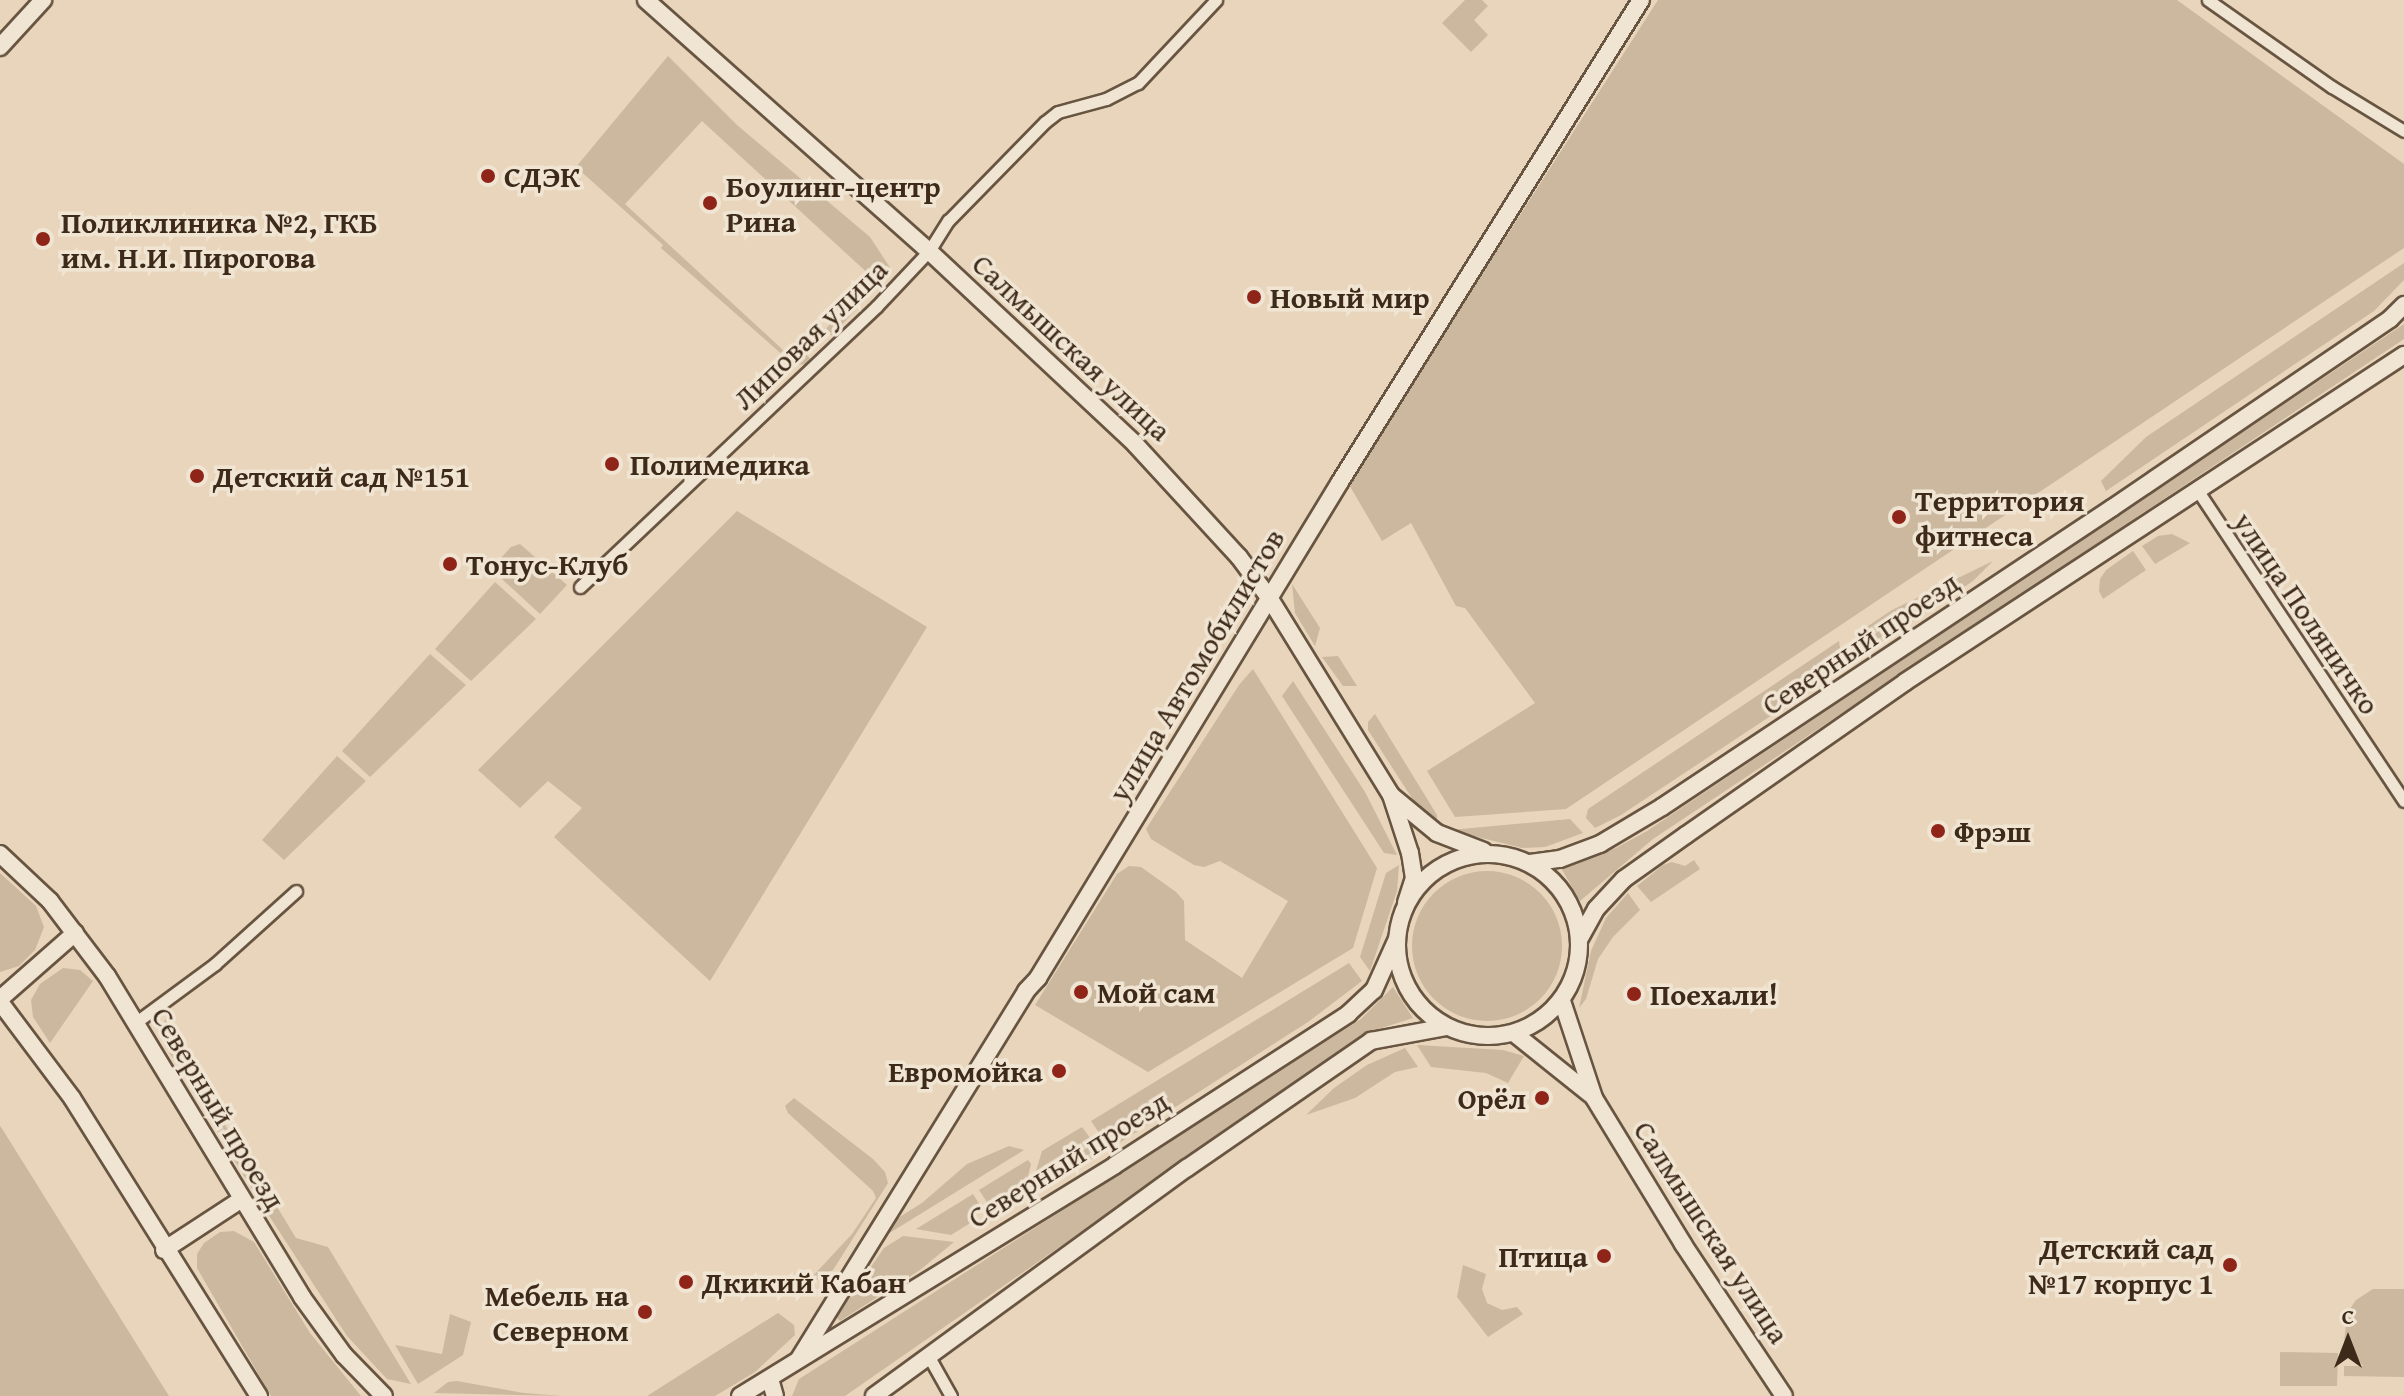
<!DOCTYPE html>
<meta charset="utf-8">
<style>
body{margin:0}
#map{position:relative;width:2404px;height:1396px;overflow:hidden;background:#e8d5bb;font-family:"Gentium Book Plus",serif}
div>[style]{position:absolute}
.green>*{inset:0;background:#cbb89f}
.round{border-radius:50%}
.roads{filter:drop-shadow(2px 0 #685541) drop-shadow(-2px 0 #685541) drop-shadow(0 2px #685541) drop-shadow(0 -2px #685541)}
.street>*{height:11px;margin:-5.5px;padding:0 5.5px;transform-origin:5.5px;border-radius:5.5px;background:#f0e4d3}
.secondary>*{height:16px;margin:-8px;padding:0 8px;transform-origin:8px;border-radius:8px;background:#f0e4d3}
.secondary>.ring{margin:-8px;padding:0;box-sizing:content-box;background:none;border:16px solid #f0e4d3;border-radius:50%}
.dots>*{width:22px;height:22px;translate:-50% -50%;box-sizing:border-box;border:4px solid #f0e4d3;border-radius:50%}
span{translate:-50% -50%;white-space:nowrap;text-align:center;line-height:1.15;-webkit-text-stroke:7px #f0e4d3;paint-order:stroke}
.poi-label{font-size:30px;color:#3e2a18;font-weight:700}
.left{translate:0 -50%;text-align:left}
.right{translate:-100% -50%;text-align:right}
.street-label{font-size:30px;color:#3e2a18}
.north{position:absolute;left:2308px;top:1300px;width:80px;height:80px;-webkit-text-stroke:6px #f0e4d3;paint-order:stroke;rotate:0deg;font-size:22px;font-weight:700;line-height:32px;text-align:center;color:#3e2a18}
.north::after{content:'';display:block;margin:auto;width:28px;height:36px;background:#3e2a18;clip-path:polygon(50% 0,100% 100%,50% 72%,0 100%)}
</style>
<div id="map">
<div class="green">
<i style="clip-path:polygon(1465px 0,1482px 0,1488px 6px,1474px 20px,1488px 35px,1471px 52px,1442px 23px)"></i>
<i style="clip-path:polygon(1658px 0,2177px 0,2404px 164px,2404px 248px,1566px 809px,1455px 817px,1427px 771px,1535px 703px,1465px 608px,1456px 606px,1411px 523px,1382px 541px,1348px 483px)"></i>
<i style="clip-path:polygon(668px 56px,737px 125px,870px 237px,891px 269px,886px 279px,832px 335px,825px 335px,823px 332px,873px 278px,702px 121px,625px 204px,783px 350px,802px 351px,810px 358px,805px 364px,794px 365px,661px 248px,663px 245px,576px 167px)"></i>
<i style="clip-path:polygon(2404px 263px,2404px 280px,2374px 311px,2106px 491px,2101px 481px,2146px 437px)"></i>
<i style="clip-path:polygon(2404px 324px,2404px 339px,1653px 839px,1580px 901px,1561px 868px,1616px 848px,1647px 831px)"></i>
<i style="clip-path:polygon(737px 511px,927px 627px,710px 981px,554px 837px,582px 808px,548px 781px,520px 808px,478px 770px)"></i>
<i style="clip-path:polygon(2172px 534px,2190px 543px,2155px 564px,2142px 546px,2158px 536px)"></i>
<i style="clip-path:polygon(520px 544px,567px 585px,540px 614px,491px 569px,511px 547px)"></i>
<i style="clip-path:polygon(2133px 551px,2146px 570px,2103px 599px,2099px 591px,2100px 579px,2106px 570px)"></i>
<i style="clip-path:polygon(1993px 561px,1973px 581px,1865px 653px,1862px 630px,1892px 610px)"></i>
<i style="clip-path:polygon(495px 582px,536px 619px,471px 681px,435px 649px)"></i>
<i style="clip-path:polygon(1292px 584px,1320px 628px,1315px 646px,1295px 613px)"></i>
<i style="clip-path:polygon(1839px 641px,1843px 668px,1621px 815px,1595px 828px,1586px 818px,1588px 809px)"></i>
<i style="clip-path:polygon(430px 654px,466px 685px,370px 777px,342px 751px)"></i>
<i style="clip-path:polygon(1338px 656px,1357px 686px,1343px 686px,1322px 657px)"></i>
<i style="clip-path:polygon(1253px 669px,1377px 868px,1353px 948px,1148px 1072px,1035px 1005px,1117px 874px,1129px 866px,1141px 867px,1176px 892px,1184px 901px,1185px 940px,1242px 978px,1288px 901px,1220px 861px,1204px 867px,1194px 865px,1151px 839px,1146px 829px,1239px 685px)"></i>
<i style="clip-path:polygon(1293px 681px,1365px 792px,1397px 855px,1384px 853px,1282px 696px)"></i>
<i style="clip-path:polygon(1375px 714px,1437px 815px,1437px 822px,1417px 806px,1368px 730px,1368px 722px)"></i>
<i style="clip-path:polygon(337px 756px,366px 781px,284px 860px,262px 840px)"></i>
<i style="clip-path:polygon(1570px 819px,1583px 833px,1545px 847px,1522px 848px,1450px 830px)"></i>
<i style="clip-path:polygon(1694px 860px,1700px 869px,1651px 902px,1637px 886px,1663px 865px,1672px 862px,1685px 866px)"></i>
<i style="clip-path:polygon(1399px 865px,1397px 891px,1370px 971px,1360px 957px,1386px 873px)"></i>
<i class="round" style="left:1412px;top:871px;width:150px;height:150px"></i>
<i style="clip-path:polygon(0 873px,36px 906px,44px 927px,35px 950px,19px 966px,0 972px)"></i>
<i style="clip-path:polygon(1628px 893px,1640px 910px,1613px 937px,1598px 959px,1586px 999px,1579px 1008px,1591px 951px,1606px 918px)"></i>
<i style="clip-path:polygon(1349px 963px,1362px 981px,1308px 1022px,1110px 1149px,1091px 1121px)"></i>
<i style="clip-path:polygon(63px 968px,80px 970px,93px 981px,50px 1043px,33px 1017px,31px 1000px,40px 984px)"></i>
<i style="clip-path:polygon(1393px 987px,1413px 1018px,1369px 1032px,845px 1396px,792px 1396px,799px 1379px,1361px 1019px)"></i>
<i style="clip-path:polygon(165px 1019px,191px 1057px,187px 1060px,175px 1061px,166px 1048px,162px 1037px)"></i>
<i style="clip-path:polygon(1417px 1045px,1503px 1050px,1524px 1056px,1508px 1083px,1486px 1073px,1431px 1067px)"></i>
<i style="clip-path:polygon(1405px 1048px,1418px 1067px,1395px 1072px,1355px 1098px,1306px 1115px,1334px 1088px,1367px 1065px)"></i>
<i style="clip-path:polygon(196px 1079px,264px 1187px,252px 1189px,191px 1089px)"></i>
<i style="clip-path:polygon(794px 1098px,873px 1159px,885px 1172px,888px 1183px,833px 1270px,799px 1291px,852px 1234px,876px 1198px,873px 1191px,788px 1113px,785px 1106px)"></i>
<i style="clip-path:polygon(0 1126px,1px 1127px,169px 1396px,0 1396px)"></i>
<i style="clip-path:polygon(1082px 1127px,1102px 1154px,1029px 1194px,1042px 1151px)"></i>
<i style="clip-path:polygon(1009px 1146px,1024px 1150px,883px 1237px,890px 1223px,922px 1203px,967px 1164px)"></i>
<i style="clip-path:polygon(1028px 1160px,1031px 1164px,1025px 1189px,1005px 1201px,1001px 1196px,988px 1204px,979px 1190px)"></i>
<i style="clip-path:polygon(973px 1194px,982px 1208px,969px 1216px,972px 1222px,951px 1235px,916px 1229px)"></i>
<i style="clip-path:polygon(271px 1197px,296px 1238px,328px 1247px,411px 1384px,387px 1379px,347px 1336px,266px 1211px,264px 1205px)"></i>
<i style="clip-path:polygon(234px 1231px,254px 1242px,310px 1333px,361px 1396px,271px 1396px,197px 1268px,197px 1254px,204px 1243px,220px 1232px)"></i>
<i style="clip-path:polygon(903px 1236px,954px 1242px,920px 1270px,840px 1321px,836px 1317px,884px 1248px)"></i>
<i style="clip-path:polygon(1463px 1265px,1486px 1274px,1482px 1289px,1487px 1303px,1502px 1310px,1517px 1307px,1523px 1314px,1488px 1337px,1457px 1297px)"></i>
<i style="clip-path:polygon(2404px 1278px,2404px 1377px,2344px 1376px,2344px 1366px,2363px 1366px,2344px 1343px,2347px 1313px,2356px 1300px,2373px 1289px,2404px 1289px)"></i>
<i style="clip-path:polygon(778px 1313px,794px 1325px,795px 1335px,755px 1372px,715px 1396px,647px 1396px)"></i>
<i style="clip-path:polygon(450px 1314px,471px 1322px,463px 1355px,418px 1384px,395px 1345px,442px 1354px)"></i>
<i style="clip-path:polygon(2280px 1352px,2338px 1353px,2337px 1386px,2280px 1386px)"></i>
<i style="clip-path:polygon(457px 1381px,524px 1393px,562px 1396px,434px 1393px,448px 1382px)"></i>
</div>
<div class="roads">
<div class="street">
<i style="left:2208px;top:0;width:151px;rotate:35.1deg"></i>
<i style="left:2332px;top:87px;width:84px;rotate:31.4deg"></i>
<i style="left:2198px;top:491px;width:372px;rotate:56.4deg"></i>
<i style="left:580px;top:587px;width:407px;rotate:-43.4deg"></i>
<i style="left:876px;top:307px;width:77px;rotate:-46.6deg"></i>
<i style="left:929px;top:251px;width:36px;rotate:-58deg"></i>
<i style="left:948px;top:221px;width:139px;rotate:-45.6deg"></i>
<i style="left:1045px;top:122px;width:16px;rotate:-38deg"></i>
<i style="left:1058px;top:112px;width:50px;rotate:-15.2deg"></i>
<i style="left:1106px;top:99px;width:36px;rotate:-27deg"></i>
<i style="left:1138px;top:83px;width:114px;rotate:-46.8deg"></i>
<i style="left:135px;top:1023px;width:99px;rotate:-36.4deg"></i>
<i style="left:215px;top:964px;width:109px;rotate:-42deg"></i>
<i style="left:929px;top:1357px;width:45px;rotate:60.6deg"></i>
</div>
<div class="secondary">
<i style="left:646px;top:0;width:378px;rotate:41.6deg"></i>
<i style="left:929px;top:251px;width:282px;rotate:43.1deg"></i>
<i style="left:1135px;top:444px;width:154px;rotate:47.4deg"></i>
<i style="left:1239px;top:557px;width:52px;rotate:53.6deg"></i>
<i style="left:1270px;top:599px;width:230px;rotate:58.3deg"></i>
<i style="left:1391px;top:795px;width:61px;rotate:71.9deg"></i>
<i style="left:1410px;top:853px;width:25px;rotate:81deg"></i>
<i style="left:1414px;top:878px;width:26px;rotate:108deg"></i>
<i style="left:0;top:47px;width:64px;rotate:-47.5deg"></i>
<i style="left:1392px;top:796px;width:58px;rotate:39.4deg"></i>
<i style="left:1437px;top:833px;width:50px;rotate:21deg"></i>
<i class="ring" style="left:1397px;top:854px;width:166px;height:166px"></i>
<i style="left:0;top:854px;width:69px;rotate:43.2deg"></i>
<i style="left:50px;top:901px;width:94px;rotate:52.8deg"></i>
<i style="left:107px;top:976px;width:376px;rotate:58.7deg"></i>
<i style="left:302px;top:1297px;width:72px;rotate:54.1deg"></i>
<i style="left:344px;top:1355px;width:57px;rotate:45.7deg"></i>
<i style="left:1530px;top:863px;width:30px;rotate:-8deg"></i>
<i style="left:1560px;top:859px;width:43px;rotate:-20.6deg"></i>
<i style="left:1600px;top:844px;width:72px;rotate:-30.8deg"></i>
<i style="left:1662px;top:807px;width:540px;rotate:-33.6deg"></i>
<i style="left:2112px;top:508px;width:336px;rotate:-34.2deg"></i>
<i style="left:2390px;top:319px;width:20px;rotate:-45deg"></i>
<i style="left:1580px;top:938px;width:33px;rotate:-61deg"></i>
<i style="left:1596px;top:909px;width:41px;rotate:-47deg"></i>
<i style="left:1624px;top:879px;width:76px;rotate:-35.4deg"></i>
<i style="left:1686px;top:835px;width:267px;rotate:-34.9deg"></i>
<i style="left:1905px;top:682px;width:597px;rotate:-33.24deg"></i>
<i style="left:0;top:999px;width:100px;rotate:-41.3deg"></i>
<i style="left:1562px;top:1001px;width:102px;rotate:71.7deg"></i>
<i style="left:1594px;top:1098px;width:171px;rotate:58.6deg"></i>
<i style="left:1683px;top:1244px;width:182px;rotate:56.4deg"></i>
<i style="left:0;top:1002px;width:120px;rotate:53.1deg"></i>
<i style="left:72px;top:1098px;width:352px;rotate:57.9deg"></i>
<i style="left:1515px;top:1034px;width:96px;rotate:38.7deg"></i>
<i style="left:164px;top:1250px;width:93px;rotate:-33.2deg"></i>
<i style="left:799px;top:1359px;width:432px;rotate:-58.3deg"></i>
<i style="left:1026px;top:991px;width:18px;rotate:-47deg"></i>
<i style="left:1038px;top:978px;width:581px;rotate:-58.66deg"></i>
<i style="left:1340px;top:482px;width:568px;rotate:-58.02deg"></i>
<i style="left:770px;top:1379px;width:18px;rotate:74deg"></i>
<i style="left:740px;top:1396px;width:440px;rotate:-31.6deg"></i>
<i style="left:1115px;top:1165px;width:278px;rotate:-32.9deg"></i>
<i style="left:1348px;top:1014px;width:35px;rotate:-43deg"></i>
<i style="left:1374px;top:990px;width:54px;rotate:-65.8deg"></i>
<i style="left:874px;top:1396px;width:387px;rotate:-36.1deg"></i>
<i style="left:1187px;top:1168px;width:224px;rotate:-34.6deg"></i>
<i style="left:1371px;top:1041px;width:76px;rotate:-10.6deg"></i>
</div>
</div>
<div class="dots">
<i style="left:488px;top:176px;background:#8f2418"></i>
<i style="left:710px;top:203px;background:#8f2418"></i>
<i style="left:43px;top:239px;background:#8f2418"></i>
<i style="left:1254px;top:297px;background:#8f2418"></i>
<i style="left:612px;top:464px;background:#8f2418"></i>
<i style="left:197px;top:476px;background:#8f2418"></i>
<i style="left:1899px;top:517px;background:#8f2418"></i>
<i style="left:450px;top:564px;background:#8f2418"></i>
<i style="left:1938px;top:831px;background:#8f2418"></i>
<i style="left:1081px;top:992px;background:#8f2418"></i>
<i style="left:1634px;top:994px;background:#8f2418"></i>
<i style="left:1059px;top:1071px;background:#8f2418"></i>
<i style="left:1542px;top:1098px;background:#8f2418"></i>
<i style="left:1604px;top:1256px;background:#8f2418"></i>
<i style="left:2230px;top:1265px;background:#8f2418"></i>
<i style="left:686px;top:1282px;background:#8f2418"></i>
<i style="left:645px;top:1312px;background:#8f2418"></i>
</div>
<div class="poi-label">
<span class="left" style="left:504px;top:176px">СДЭК</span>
<span class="left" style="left:726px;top:203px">Боулинг-центр<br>Рина</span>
<span class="left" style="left:61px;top:239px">Поликлиника №2, ГКБ<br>им. Н.И. Пирогова</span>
<span class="left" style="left:1270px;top:297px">Новый мир</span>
<span class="left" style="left:630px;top:464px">Полимедика</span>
<span class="left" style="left:213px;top:476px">Детский сад №151</span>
<span class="left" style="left:1915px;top:517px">Территория<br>фитнеса</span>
<span class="left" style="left:466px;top:564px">Тонус-Клуб</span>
<span class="left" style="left:1954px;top:831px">Фрэш</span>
<span class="left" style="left:1097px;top:992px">Мой сам</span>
<span class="left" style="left:1650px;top:994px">Поехали!</span>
<span class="right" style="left:1043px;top:1071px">Евромойка</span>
<span class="right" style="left:1526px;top:1098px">Орёл</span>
<span class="right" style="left:2214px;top:1265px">Детский сад<br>№17 корпус 1</span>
<span class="right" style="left:1588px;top:1256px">Птица</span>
<span class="left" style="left:702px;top:1282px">Дкикий Кабан</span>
<span class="right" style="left:629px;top:1312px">Мебель на<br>Северном</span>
</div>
<div class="street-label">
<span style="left:810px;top:334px;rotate:-44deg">Липовая улица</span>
<span style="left:1072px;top:347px;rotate:43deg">Салмышская улица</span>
<span style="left:2307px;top:613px;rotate:56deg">улица Поляничко</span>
<span style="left:1860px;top:643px;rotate:-34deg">Северный проезд</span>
<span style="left:1196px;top:665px;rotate:-59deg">улица Автомобилистов</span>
<span style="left:219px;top:1108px;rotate:59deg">Северный проезд</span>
<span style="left:1068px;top:1159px;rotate:-32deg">Северный проезд</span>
<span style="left:1712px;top:1232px;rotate:57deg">Салмышская улица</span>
</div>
<div class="north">С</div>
</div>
